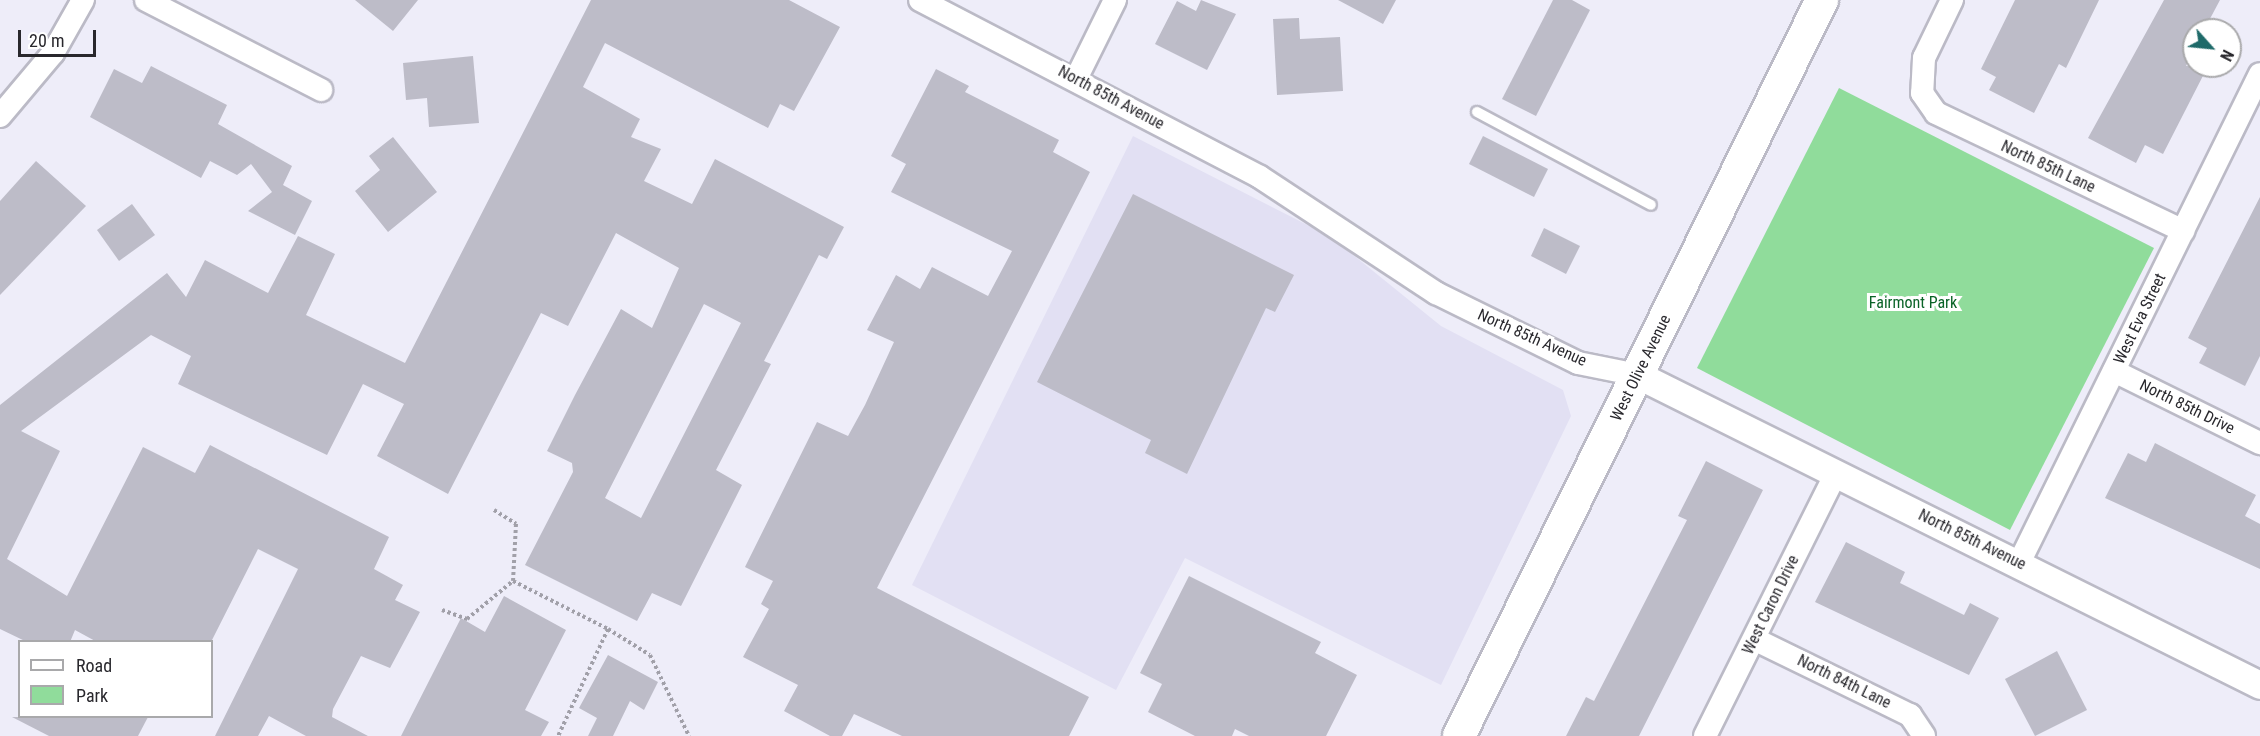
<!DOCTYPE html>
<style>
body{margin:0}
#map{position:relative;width:2260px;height:736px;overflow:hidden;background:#eeedf9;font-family:"Roboto Condensed",sans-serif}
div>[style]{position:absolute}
.built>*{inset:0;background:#e2e0f3}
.green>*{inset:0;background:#90dc9b}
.building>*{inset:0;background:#bdbcc8}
.path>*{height:4px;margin-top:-2px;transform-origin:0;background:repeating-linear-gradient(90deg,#a1a0a9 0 3px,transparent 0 6px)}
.roads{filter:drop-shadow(2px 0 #bbbac6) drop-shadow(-2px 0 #bbbac6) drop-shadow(0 2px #bbbac6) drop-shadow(0 -2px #bbbac6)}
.service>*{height:10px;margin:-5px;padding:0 5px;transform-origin:5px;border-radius:5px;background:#fff}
.minor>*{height:22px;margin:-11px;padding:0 11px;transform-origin:11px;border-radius:11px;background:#fff}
.tertiary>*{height:27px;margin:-13.5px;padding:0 13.5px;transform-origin:13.5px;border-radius:13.5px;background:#fff}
.secondary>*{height:32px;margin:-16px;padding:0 16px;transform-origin:16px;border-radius:16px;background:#fff}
span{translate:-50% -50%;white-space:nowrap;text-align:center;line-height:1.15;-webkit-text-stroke:6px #fff;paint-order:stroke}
.street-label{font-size:16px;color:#29282d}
.park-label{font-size:16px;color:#0a6327}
.legend{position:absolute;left:18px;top:640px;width:195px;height:78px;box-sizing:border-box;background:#fff;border:2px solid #a9a9ab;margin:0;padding:8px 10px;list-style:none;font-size:18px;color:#29282d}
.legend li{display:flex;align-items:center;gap:12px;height:30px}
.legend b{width:30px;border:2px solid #a9a9ab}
.north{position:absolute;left:2182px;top:18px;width:60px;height:60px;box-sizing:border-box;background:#fff;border:2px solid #a9a9ab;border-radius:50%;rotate:117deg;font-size:16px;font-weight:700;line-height:24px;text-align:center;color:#29282d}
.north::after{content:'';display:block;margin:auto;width:21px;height:27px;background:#1e6a69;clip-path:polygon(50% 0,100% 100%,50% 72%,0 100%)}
.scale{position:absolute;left:18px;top:30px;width:78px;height:27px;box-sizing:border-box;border:3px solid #29282d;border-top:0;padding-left:8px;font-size:18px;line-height:21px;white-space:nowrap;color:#29282d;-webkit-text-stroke:4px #fff;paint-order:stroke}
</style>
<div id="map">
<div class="built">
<i style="clip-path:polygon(1133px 136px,1331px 237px,1441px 326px,1563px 390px,1571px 416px,1441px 685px,1185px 558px,1116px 690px,912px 585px)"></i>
</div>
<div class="green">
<i style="clip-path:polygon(1839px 88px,2154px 248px,2010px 530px,1697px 368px)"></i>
</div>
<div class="building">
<i style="clip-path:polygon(355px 0,418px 0,393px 31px)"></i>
<i style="clip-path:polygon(evenodd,591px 0,789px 0,840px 27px,794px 111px,780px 104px,768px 128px,605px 43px,583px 87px,640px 119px,631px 137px,661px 149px,644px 181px,692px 204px,715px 159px,844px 227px,827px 259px,819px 255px,785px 321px,764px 361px,771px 364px,716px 470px,742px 485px,681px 606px,652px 593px,637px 621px,525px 565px,573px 472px,572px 463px,547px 451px,575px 395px,621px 309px,652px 328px,679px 268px,616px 233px,568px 326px,541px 313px,448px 494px,377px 456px,404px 404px,363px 384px,327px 455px,178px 384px,191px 356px,151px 335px,21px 431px,60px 451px,7px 559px,67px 596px,143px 447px,195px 473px,210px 445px,389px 537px,374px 569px,403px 585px,395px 600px,420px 612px,390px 668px,361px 656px,333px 709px,332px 717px,368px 736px,306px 736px,269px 716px,258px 736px,215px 736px,298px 569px,258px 549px,211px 642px,97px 642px,75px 630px,70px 642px,27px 642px,0 629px,0 405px,167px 273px,186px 297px,205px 260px,268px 293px,298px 236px,335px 254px,306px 315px,405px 363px,591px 0,704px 304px,741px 323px,641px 518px,605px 498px,704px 304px)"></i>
<i style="clip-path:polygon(1201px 0,1236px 14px,1207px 70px,1155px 44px,1177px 1px,1196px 11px)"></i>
<i style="clip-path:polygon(1338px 0,1396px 0,1383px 24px)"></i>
<i style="clip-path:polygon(1553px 0,1572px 0,1590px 10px,1536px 116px,1502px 99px)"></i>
<i style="clip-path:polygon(2015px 0,2099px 0,2066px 68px,2059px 64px,2034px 113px,1989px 90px,1996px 77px,1981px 69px)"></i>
<i style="clip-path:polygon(2164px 0,2220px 0,2204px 30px,2194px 30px,2194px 50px,2186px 66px,2208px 66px,2163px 154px,2145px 145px,2136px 163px,2088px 138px)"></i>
<i style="clip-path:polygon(1299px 18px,1300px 39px,1340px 37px,1343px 91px,1277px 95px,1273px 19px)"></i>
<i style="clip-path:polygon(473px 56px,479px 123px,429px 127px,427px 98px,406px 100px,403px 63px)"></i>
<i style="clip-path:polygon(151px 66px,227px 105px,218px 124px,292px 166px,283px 185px,312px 201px,295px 235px,248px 211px,272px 192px,251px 164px,237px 175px,210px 161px,201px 178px,90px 117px,114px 69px,142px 83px)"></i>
<i style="clip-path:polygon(936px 69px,969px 86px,965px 92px,1059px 140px,1053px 152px,1090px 172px,877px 588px,1089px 697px,1069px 736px,902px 736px,854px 714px,842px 736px,830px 736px,784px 711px,798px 685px,743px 657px,769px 609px,761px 604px,773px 581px,745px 567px,817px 422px,848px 436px,865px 405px,894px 342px,867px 330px,896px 275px,920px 289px,932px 267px,988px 296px,1012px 251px,891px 192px,906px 164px,891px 156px)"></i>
<i style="clip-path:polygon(1483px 136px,1548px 169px,1534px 197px,1469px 164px)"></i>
<i style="clip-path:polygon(393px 137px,437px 192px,388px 232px,355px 191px,380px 170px,369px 156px)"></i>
<i style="clip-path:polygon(36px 161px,86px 206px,0 295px,0 201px)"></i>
<i style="clip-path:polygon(1133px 194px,1294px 275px,1275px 312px,1266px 308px,1187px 474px,1145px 453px,1151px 440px,1037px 382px)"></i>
<i style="clip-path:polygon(2260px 197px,2260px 356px,2245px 386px,2199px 363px,2207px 348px,2188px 338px)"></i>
<i style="clip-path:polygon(132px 204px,155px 235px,119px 261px,97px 230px)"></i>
<i style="clip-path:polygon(1544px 228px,1580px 246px,1566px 274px,1531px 256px)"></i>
<i style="clip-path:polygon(2155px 443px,2256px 495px,2245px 516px,2260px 524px,2260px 569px,2105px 498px,2128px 453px,2146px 462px)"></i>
<i style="clip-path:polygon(1706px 461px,1763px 490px,1684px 647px,1639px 736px,1566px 736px,1586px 697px,1594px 701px,1687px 520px,1678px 516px)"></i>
<i style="clip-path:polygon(1846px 542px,1905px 572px,1900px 583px,1964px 615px,1970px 603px,1999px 618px,1969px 675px,1815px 602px)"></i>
<i style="clip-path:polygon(1189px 576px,1321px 642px,1315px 653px,1357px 675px,1326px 736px,1249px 736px,1235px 729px,1232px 736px,1195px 736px,1148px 712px,1162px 684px,1140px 673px)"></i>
<i style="clip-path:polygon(504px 596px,566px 630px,525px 710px,549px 722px,541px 736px,401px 736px,461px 618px,485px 632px)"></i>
<i style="clip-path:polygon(2057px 651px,2087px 710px,2035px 736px,2005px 679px)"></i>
<i style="clip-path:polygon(608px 655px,658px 682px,644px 710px,630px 701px,613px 736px,588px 736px,597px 718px,579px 708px)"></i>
<i style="clip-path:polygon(12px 717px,148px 717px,138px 736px,49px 736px)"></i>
</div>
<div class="path">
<i style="left:494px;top:510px;width:26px;rotate:32deg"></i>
<i style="left:516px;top:524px;width:57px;rotate:93deg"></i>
<i style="left:442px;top:610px;width:27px;rotate:20deg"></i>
<i style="left:467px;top:619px;width:60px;rotate:-39.6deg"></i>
<i style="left:513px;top:581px;width:106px;rotate:26.8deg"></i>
<i style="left:608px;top:629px;width:118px;rotate:115deg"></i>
<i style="left:608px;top:629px;width:49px;rotate:31.8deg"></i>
<i style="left:650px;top:655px;width:90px;rotate:64.3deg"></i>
</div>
<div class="roads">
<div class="service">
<i style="left:1477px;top:112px;width:197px;rotate:28.1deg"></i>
</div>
<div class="minor">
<i style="left:146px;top:0;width:197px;rotate:27.2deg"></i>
<i style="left:920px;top:0;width:383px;rotate:27.5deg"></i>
<i style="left:1260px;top:177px;width:211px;rotate:33.4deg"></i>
<i style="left:1436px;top:293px;width:158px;rotate:26.2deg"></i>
<i style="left:1578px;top:363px;width:61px;rotate:11.3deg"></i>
<i style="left:1952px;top:0;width:64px;rotate:115.8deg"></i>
<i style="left:1924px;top:58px;width:35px;rotate:93deg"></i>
<i style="left:1922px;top:93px;width:24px;rotate:55deg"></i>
<i style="left:1936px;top:113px;width:274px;rotate:25.5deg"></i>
<i style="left:1076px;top:79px;width:88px;rotate:-63.7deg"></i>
<i style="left:0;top:116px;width:82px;rotate:-49.9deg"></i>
<i style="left:53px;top:53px;width:61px;rotate:-60.5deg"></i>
<i style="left:2114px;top:371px;width:163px;rotate:26.3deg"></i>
<i style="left:2019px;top:563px;width:545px;rotate:-63.76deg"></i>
<i style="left:1754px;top:639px;width:174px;rotate:26deg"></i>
<i style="left:1910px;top:715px;width:25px;rotate:56deg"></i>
<i style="left:1705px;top:736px;width:294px;rotate:-63.5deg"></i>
</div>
<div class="tertiary">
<i style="left:1638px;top:375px;width:695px;rotate:26.49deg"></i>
</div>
<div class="secondary">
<i style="left:1459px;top:736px;width:821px;rotate:-63.75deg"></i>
</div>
</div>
<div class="street-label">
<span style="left:1111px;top:98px;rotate:28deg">North 85th Avenue</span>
<span style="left:2048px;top:167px;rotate:25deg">North 85th Lane</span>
<span style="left:2140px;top:319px;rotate:-64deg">West Eva Street</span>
<span style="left:1532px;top:338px;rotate:24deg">North 85th Avenue</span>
<span style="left:1641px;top:368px;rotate:-64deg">West Olive Avenue</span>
<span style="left:2187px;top:407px;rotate:26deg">North 85th Drive</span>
<span style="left:1972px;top:540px;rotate:26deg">North 85th Avenue</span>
<span style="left:1771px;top:605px;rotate:-64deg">West Caron Drive</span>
<span style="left:1844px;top:682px;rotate:26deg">North 84th Lane</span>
</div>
<div class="park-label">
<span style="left:1913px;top:303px">Fairmont Park</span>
</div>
<ul class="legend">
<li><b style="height:8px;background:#fff"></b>Road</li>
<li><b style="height:16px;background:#90dc9b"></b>Park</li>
</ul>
<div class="north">N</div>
<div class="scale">20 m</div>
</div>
